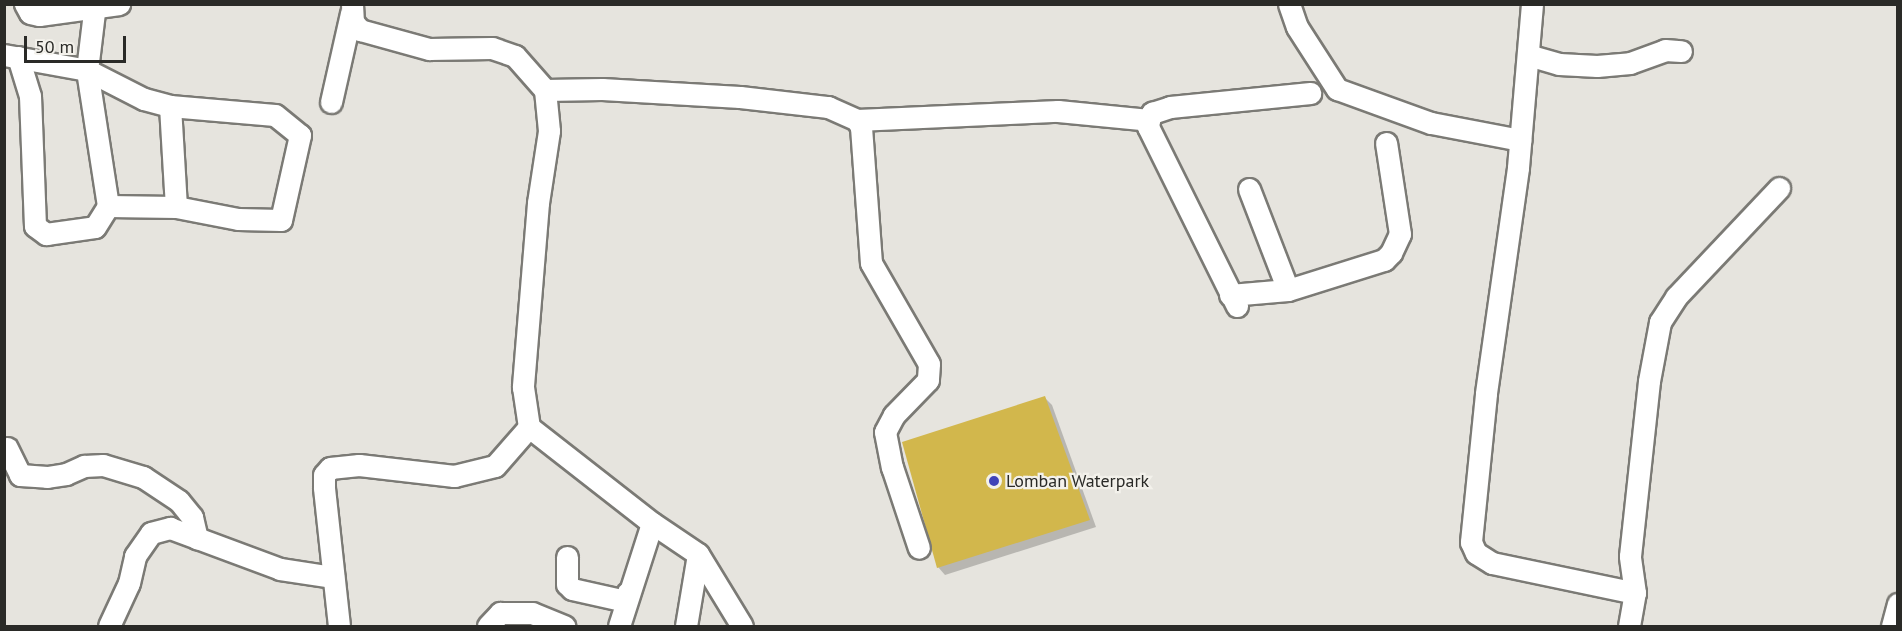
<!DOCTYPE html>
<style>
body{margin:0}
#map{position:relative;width:1902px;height:631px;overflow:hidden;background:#e6e4de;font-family:"PT Sans",sans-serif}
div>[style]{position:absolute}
.shadow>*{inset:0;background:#0003}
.building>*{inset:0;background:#d2b74c}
.roads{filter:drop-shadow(2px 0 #7b7a75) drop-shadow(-2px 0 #7b7a75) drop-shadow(0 2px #7b7a75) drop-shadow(0 -2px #7b7a75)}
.minor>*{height:21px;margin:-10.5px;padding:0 10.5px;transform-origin:10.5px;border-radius:10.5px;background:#fff}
.dots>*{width:16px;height:16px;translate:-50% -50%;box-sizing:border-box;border:3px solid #f3f1eb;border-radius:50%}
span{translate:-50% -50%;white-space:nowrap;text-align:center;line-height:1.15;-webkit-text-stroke:4.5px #f3f1eb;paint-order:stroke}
.poi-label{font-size:18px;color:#2a2a27}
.left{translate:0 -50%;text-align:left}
.frame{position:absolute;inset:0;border:6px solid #2a2a27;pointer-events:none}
.scale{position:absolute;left:24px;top:36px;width:102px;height:27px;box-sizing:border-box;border:3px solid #2a2a27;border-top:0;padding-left:8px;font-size:18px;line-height:21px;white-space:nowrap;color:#2a2a27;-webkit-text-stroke:4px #f3f1eb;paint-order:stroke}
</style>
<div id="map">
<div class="shadow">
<i style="clip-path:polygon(1045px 398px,1052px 405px,1096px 527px,945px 575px,938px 567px)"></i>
</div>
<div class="building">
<i style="clip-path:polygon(1045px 396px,1090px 520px,937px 568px,902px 442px)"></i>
</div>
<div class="roads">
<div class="minor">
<i style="left:25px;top:4px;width:10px;rotate:61deg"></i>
<i style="left:30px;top:13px;width:9px;rotate:13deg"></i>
<i style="left:39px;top:15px;width:81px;rotate:-7.8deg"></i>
<i style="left:352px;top:4px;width:18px;rotate:87deg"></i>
<i style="left:353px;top:22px;width:11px;rotate:49deg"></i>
<i style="left:360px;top:30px;width:72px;rotate:15.4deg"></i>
<i style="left:429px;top:49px;width:63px;rotate:-0.9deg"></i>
<i style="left:492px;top:48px;width:24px;rotate:19deg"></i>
<i style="left:515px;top:56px;width:45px;rotate:48.6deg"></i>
<i style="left:545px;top:90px;width:41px;rotate:84.4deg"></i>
<i style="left:549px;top:131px;width:73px;rotate:98.7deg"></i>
<i style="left:538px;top:203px;width:185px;rotate:94.7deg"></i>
<i style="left:523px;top:387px;width:40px;rotate:81.5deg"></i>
<i style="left:529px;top:427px;width:156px;rotate:38deg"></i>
<i style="left:652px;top:523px;width:55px;rotate:34deg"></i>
<i style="left:698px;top:554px;width:84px;rotate:58.6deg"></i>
<i style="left:1289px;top:4px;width:24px;rotate:71deg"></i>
<i style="left:1297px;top:27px;width:74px;rotate:57.2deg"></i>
<i style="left:1337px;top:89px;width:100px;rotate:19.9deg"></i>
<i style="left:1431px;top:123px;width:91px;rotate:10.8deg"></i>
<i style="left:1532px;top:4px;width:165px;rotate:94.9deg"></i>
<i style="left:1518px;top:168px;width:228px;rotate:98.1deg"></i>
<i style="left:1486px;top:394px;width:149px;rotate:95.8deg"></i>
<i style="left:1471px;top:542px;width:12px;rotate:66deg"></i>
<i style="left:1476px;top:553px;width:19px;rotate:32deg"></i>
<i style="left:1492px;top:563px;width:146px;rotate:11.8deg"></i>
<i style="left:4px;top:55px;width:84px;rotate:10.2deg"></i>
<i style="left:87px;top:70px;width:64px;rotate:27deg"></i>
<i style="left:144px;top:99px;width:27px;rotate:15deg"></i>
<i style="left:170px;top:106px;width:105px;rotate:4.9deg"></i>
<i style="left:275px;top:115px;width:32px;rotate:39deg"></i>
<i style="left:300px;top:135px;width:87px;rotate:102.6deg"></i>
<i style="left:281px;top:220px;width:43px;rotate:-178.7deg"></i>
<i style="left:238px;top:219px;width:63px;rotate:-169deg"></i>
<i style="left:176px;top:207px;width:68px;rotate:-179.2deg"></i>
<i style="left:1528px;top:55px;width:32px;rotate:16deg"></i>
<i style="left:1559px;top:64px;width:38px;rotate:3deg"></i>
<i style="left:1597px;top:66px;width:33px;rotate:-5deg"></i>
<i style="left:1630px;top:63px;width:37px;rotate:-20deg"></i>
<i style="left:1665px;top:50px;width:16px;rotate:4deg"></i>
<i style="left:18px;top:57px;width:41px;rotate:72.9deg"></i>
<i style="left:30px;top:96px;width:130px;rotate:87.8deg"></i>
<i style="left:35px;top:226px;width:14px;rotate:36deg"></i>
<i style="left:46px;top:234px;width:49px;rotate:-8.1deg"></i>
<i style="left:95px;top:227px;width:25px;rotate:-58deg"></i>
<i style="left:108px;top:206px;width:138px;rotate:-98.8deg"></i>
<i style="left:87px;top:70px;width:66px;rotate:-83.1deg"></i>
<i style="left:545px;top:90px;width:57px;rotate:-1deg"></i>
<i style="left:602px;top:89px;width:138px;rotate:3.3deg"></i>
<i style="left:740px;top:97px;width:89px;rotate:6.5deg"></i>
<i style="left:828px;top:107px;width:32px;rotate:24deg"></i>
<i style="left:857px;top:120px;width:8px;rotate:60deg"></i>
<i style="left:861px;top:127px;width:136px;rotate:85.8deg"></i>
<i style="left:871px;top:263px;width:116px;rotate:60.1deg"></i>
<i style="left:929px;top:364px;width:16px;rotate:94deg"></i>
<i style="left:928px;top:380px;width:49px;rotate:134.2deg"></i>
<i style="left:894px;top:415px;width:19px;rotate:118deg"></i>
<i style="left:885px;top:432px;width:36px;rotate:79deg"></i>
<i style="left:892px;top:467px;width:85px;rotate:71.6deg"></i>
<i style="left:331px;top:102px;width:91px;rotate:-77.3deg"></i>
<i style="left:170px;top:106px;width:101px;rotate:86.6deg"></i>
<i style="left:857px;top:120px;width:201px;rotate:-2.6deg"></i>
<i style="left:1058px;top:111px;width:91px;rotate:5.6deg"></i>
<i style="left:1249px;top:189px;width:108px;rotate:68.9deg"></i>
<i style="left:1230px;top:295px;width:58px;rotate:-4.9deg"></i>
<i style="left:1288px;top:290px;width:101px;rotate:-17.4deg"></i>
<i style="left:1384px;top:260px;width:10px;rotate:-45deg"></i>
<i style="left:1391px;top:253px;width:21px;rotate:-65deg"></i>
<i style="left:1400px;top:234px;width:92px;rotate:-98.7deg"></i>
<i style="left:1237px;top:306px;width:200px;rotate:-116.4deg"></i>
<i style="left:1148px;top:127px;width:7px;rotate:-82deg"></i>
<i style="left:1149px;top:120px;width:8px;rotate:-67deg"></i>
<i style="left:1152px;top:113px;width:19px;rotate:-18deg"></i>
<i style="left:1170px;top:107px;width:141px;rotate:-5.7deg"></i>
<i style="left:7px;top:448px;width:30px;rotate:64deg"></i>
<i style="left:20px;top:475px;width:27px;rotate:4deg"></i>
<i style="left:47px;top:477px;width:19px;rotate:-9deg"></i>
<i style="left:66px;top:474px;width:20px;rotate:-24deg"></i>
<i style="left:84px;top:466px;width:19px;rotate:-3deg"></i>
<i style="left:103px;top:465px;width:42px;rotate:16.7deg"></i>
<i style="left:143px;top:477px;width:43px;rotate:33.7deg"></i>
<i style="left:179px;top:501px;width:21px;rotate:51deg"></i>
<i style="left:192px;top:517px;width:22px;rotate:77deg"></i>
<i style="left:567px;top:557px;width:27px;rotate:90deg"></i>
<i style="left:567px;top:584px;width:7px;rotate:45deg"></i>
<i style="left:572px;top:589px;width:55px;rotate:12.5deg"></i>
<i style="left:626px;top:601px;width:9px;rotate:-77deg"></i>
<i style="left:109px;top:626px;width:47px;rotate:-65.1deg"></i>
<i style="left:129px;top:583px;width:28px;rotate:-77deg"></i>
<i style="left:135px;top:556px;width:28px;rotate:-55deg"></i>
<i style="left:151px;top:533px;width:20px;rotate:-15deg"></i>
<i style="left:170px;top:528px;width:117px;rotate:20.4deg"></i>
<i style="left:280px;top:569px;width:54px;rotate:8.6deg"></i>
<i style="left:339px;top:626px;width:140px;rotate:-96.2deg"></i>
<i style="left:324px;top:487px;width:12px;rotate:-90deg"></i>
<i style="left:324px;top:475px;width:9px;rotate:-49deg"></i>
<i style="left:330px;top:468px;width:29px;rotate:-6deg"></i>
<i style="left:359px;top:465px;width:96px;rotate:6.6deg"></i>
<i style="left:454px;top:476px;width:42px;rotate:-13.7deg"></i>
<i style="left:495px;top:466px;width:52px;rotate:-48.9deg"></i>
<i style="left:488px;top:626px;width:18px;rotate:-47deg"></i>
<i style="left:500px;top:613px;width:32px"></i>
<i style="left:532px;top:613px;width:35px;rotate:22deg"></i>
<i style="left:619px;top:626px;width:108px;rotate:-72.2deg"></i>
<i style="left:686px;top:626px;width:73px;rotate:-80.5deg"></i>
<i style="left:1629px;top:626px;width:34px;rotate:-80deg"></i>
<i style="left:1635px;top:593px;width:37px;rotate:-98deg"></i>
<i style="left:1630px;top:556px;width:176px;rotate:-83.8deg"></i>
<i style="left:1649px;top:381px;width:60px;rotate:-79.4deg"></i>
<i style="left:1660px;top:322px;width:30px;rotate:-57deg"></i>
<i style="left:1676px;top:297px;width:150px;rotate:-46.6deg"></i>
<i style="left:1892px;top:626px;width:23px;rotate:-75deg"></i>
</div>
</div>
<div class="dots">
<i style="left:994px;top:481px;background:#4043b8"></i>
</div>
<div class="poi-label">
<span class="left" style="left:1006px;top:481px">Lomban Waterpark</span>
</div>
<div class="frame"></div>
<div class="scale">50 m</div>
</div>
